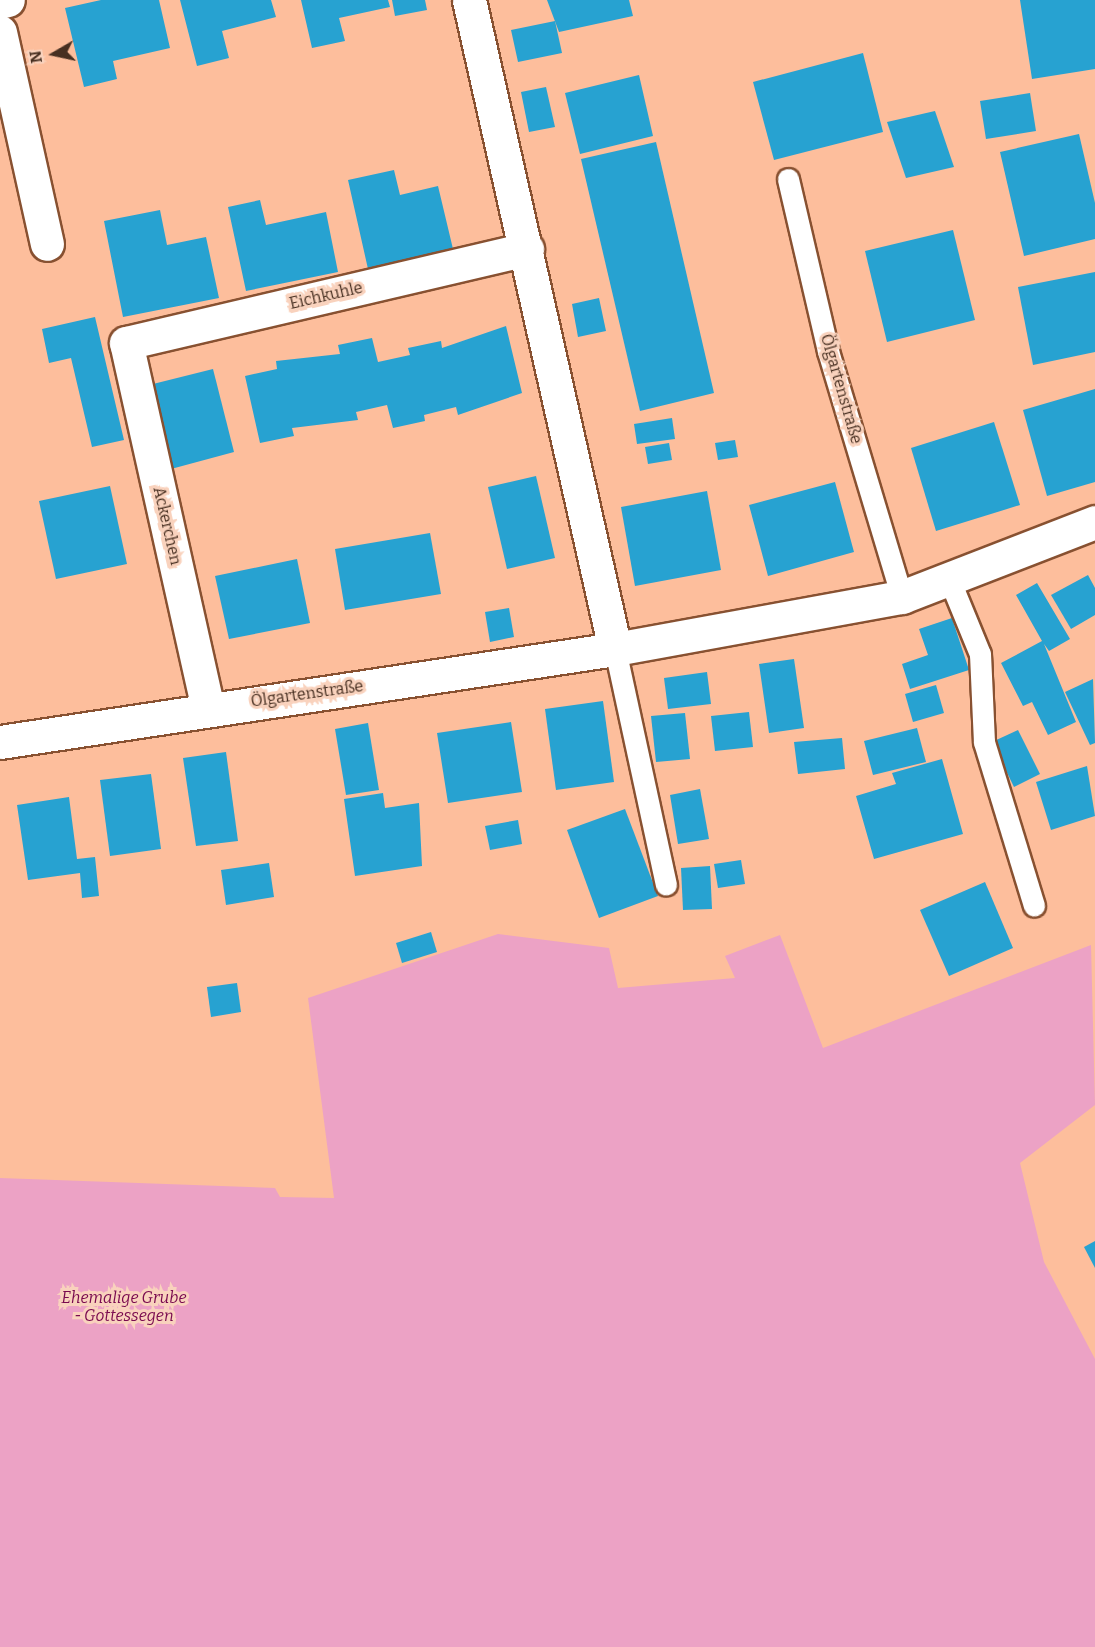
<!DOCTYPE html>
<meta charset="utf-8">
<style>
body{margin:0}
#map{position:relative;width:1095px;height:1647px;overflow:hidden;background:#fdbe9c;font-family:Bitter,serif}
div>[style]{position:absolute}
.green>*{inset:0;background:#eca2c5}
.building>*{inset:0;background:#27a2d1}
.roads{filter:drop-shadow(2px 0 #885131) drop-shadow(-2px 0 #885131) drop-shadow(0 2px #885131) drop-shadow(0 -2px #885131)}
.service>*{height:21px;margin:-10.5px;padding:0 10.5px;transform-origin:10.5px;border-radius:10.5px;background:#fff}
.minor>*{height:33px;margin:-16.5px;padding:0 16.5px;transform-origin:16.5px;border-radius:16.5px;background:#fff}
span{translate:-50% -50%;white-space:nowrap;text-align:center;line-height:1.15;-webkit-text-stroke:6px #f9d2bd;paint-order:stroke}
.street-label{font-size:16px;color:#472f21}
.park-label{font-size:16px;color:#790a4f;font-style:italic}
.north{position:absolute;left:24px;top:24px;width:60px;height:60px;-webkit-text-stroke:4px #f9d2bd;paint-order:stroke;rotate:261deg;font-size:16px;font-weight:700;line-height:24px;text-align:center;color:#472f21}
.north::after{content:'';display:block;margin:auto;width:21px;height:27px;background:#472f21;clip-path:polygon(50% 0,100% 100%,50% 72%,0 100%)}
</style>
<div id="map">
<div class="green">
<i style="clip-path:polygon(498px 934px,609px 948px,618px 988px,735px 978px,725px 956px,780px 935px,823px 1048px,1091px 945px,1095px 1105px,1020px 1163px,1044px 1262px,1095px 1359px,1095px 1647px,0 1647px,0 1178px,275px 1188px,280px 1197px,334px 1198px,308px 998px)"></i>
</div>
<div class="building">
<i style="clip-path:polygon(101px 0,159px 0,170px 48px,113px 61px,117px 79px,84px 87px,65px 8px)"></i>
<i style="clip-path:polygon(180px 0,271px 0,276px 17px,222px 31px,229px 58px,197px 66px)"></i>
<i style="clip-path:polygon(301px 0,388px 0,390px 7px,339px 18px,345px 41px,312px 48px)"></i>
<i style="clip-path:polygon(392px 0,425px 0,427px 10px,395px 16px)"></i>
<i style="clip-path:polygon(547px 0,629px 0,633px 16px,559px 32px)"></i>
<i style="clip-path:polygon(1020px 0,1095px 0,1095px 69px,1032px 79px)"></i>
<i style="clip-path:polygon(555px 21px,562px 53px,518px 62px,511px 30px)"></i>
<i style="clip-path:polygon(863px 53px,883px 132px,774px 160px,753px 82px)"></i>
<i style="clip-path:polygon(639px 75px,653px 136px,580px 154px,565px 93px)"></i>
<i style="clip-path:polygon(546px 87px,555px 127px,529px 132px,521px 92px)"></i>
<i style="clip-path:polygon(1030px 93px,1036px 131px,986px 139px,980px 101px)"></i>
<i style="clip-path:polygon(935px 111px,954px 167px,906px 178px,887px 122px)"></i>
<i style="clip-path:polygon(1079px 134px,1095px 203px,1095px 239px,1024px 256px,1000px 152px)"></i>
<i style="clip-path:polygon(656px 142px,714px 393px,640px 411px,581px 159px)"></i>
<i style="clip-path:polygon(394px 170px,400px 195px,438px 186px,453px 249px,368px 269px,348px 180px)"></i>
<i style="clip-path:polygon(260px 200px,266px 225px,326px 212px,338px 272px,246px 291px,228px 207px)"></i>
<i style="clip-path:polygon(160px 210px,167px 245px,206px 237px,219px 298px,123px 317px,104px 221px)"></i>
<i style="clip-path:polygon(953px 230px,975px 320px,887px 342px,865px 251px)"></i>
<i style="clip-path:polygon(1095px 272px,1095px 352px,1033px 365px,1018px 287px)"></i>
<i style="clip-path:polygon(599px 298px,606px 331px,578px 337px,572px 304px)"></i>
<i style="clip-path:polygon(95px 317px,124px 440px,92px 447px,71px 358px,49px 363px,42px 329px)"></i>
<i style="clip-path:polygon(506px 326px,522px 393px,458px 415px,456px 407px,424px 415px,425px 421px,393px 428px,387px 405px,356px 412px,358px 420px,292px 428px,294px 436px,260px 443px,245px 376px,277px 369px,276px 361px,340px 354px,338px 345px,372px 338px,378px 362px,410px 355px,408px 348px,441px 341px,442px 348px)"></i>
<i style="clip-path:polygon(213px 369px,234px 452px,171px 469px,149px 385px)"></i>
<i style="clip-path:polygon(1095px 389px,1095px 482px,1047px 496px,1023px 410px)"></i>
<i style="clip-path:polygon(672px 418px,675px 439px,637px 444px,634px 424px)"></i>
<i style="clip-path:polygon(994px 422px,1020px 505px,936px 531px,911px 448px)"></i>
<i style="clip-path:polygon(735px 440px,738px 457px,718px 460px,715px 443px)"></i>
<i style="clip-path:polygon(669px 443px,672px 460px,648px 464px,645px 447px)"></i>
<i style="clip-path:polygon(536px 476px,555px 558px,507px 569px,488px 487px)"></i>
<i style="clip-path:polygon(835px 482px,854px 552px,768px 576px,749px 505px)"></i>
<i style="clip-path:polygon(110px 486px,127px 564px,56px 579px,39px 501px)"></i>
<i style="clip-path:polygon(707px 491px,721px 570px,635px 586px,621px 507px)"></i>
<i style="clip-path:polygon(430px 533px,441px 594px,345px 610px,335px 549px)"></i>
<i style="clip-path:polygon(297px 559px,310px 623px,229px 639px,215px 576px)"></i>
<i style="clip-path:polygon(1088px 575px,1095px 588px,1095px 615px,1071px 629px,1051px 595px)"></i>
<i style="clip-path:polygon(1037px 583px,1070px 639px,1049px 651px,1044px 644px,1076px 722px,1048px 735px,1032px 702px,1023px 706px,1001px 663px,1042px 641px,1016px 595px)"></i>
<i style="clip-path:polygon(509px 608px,514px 637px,490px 642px,485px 612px)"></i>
<i style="clip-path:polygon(952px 618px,969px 670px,910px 689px,902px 664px,928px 655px,919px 629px)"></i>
<i style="clip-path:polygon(794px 659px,804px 728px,769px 733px,759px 664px)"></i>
<i style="clip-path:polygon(707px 672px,711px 704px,668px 709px,664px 678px)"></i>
<i style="clip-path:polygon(1093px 679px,1095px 743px,1090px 745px,1065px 692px)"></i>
<i style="clip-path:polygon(936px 685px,944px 713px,913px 722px,905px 694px)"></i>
<i style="clip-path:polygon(603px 701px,614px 782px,556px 790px,545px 709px)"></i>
<i style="clip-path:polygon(749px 712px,753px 747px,715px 751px,711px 716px)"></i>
<i style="clip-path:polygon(685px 713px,690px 759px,656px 762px,651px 716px)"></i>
<i style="clip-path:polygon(511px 722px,522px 792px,448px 803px,437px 733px)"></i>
<i style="clip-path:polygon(368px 723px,379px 790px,346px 795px,335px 729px)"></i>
<i style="clip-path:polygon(917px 728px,926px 762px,873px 775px,864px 741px)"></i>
<i style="clip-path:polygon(1018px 730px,1040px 774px,1014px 787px,992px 742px)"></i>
<i style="clip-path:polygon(842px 738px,845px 769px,798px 774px,794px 742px)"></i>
<i style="clip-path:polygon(226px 752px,238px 841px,196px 846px,183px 758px)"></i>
<i style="clip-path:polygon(942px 759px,963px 834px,874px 859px,856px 796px,896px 784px,892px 773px)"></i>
<i style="clip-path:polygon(1087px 766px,1095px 816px,1051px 830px,1036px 782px)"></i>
<i style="clip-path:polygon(151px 774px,161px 849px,110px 856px,100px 780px)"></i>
<i style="clip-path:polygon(700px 789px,709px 839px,678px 844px,670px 795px)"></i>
<i style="clip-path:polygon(383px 793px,385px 808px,419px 803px,422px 866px,355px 876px,344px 799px)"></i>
<i style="clip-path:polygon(69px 797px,77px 859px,95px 857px,99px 896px,82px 898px,80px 873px,28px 880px,17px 805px)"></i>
<i style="clip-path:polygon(625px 809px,658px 896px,599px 918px,567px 830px)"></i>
<i style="clip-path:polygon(518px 820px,522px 844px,490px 850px,485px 826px)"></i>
<i style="clip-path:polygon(741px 860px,745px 884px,718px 888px,714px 864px)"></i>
<i style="clip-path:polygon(269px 863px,274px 897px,226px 905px,221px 870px)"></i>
<i style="clip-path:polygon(710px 866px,712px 909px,683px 910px,681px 868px)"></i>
<i style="clip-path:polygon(985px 882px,1013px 948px,949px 976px,920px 910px)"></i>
<i style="clip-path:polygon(431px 932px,437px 952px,402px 963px,396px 943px)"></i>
<i style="clip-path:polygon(237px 983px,241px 1012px,211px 1017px,207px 987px)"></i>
<i style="clip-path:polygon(1095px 1241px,1095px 1268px,1084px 1247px)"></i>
</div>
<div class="roads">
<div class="service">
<i style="left:788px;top:179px;width:177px;rotate:76.9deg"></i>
<i style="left:828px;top:351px;width:257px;rotate:73.3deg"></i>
<i style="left:950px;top:581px;width:79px;rotate:67.7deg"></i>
<i style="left:980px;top:654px;width:88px;rotate:87.4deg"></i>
<i style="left:984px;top:742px;width:171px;rotate:73deg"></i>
<i style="left:615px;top:649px;width:241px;rotate:77.8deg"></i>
</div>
<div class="minor">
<i style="left:469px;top:0;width:665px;rotate:77.32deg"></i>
<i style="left:0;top:2px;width:8px;rotate:-14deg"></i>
<i style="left:0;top:32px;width:217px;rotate:77.5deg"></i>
<i style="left:208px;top:709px;width:375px;rotate:-102.6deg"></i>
<i style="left:126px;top:343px;width:412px;rotate:-13.2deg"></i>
<i style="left:0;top:742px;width:622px;rotate:-8.6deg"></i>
<i style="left:615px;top:649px;width:292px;rotate:-10.3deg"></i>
<i style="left:902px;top:597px;width:207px;rotate:-21.2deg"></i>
</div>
</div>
<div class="street-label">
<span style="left:326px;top:296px;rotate:-13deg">Eichkuhle</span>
<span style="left:841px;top:389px;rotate:74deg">Ölgartenstraße</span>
<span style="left:167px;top:526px;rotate:77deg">Ackerchen</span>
<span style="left:307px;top:694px;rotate:-8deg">Ölgartenstraße</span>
</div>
<div class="park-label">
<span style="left:124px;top:1307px">Ehemalige Grube<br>- Gottessegen</span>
</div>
<div class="north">N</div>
</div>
